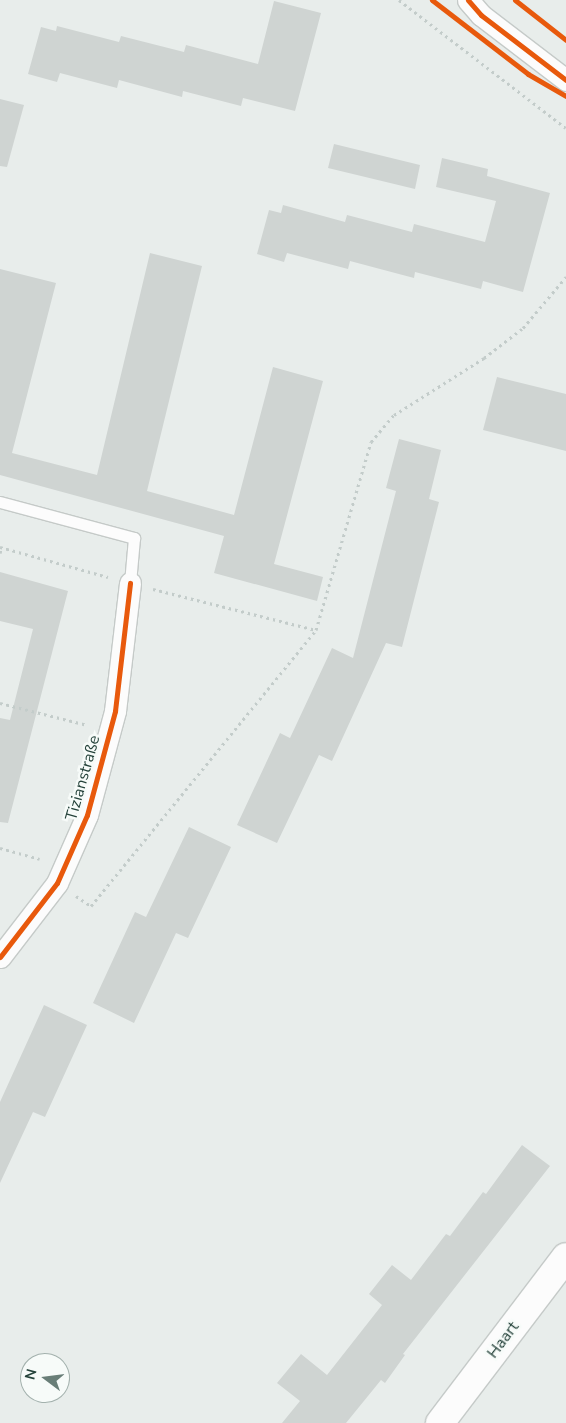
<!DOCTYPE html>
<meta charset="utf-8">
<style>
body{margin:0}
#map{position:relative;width:566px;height:1423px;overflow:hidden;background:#e8edeb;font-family:"Nunito Sans",sans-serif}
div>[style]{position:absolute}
.building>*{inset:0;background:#cfd4d2}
.path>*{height:3px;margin-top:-1.5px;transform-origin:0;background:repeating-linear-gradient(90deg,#c3ccca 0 2.5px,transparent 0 6.5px)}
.roads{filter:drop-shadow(1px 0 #c5cac8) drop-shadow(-1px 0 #c5cac8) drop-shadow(0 1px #c5cac8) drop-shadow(0 -1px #c5cac8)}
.lane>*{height:11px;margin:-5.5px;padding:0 5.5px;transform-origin:5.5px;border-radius:5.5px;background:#fcfcfc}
.street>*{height:21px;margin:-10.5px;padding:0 10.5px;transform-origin:10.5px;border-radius:10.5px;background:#fcfcfc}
.secondary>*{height:28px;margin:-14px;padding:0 14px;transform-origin:14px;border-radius:14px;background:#fcfcfc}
.cycleway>*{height:5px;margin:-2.5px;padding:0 2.5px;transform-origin:2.5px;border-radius:2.5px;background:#e8590c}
span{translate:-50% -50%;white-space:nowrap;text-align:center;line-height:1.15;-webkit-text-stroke:5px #f7fbf9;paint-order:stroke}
.street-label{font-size:16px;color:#24423a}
.north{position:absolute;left:20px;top:1353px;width:50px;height:50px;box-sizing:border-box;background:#f7fbf9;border:1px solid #a3b1ad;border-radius:50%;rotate:285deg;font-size:14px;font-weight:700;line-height:20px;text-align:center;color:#24423a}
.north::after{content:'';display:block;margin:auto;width:18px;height:22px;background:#697e78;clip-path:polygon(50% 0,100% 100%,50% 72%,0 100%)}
</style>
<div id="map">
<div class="building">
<i style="clip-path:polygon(274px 1px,321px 13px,295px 111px,243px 98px,241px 106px,183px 91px,182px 97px,119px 80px,117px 88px,60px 73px,57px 82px,28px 74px,41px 27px,56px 31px,57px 26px,119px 42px,121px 36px,184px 52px,186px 45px,258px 64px)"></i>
<i style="clip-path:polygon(0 99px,24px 105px,7px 167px,0 166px)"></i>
<i style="clip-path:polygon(334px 144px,420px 165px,415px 189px,328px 168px)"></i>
<i style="clip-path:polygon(442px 158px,488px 169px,487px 176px,550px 193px,523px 292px,483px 281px,481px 289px,415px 272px,414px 278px,350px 261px,348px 269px,287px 253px,284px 262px,257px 254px,269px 210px,281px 213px,283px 205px,345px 222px,347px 215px,412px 232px,414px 224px,485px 242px,496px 201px,436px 187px)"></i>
<i style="clip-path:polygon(150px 253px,202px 266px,147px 491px,234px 515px,273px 367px,323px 381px,274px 564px,323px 577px,317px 601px,214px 573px,224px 536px,0 475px,0 269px,56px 283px,12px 453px,97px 475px)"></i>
<i style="clip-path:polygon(497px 377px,566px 394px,566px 451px,483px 430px)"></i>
<i style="clip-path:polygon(399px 439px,441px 450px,429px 499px,439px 502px,402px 647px,386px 643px,332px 761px,319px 755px,277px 843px,237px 825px,280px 733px,290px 738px,332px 648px,353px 658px,396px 491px,386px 488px)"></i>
<i style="clip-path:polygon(0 572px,68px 591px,8px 823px,0 822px,0 718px,10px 720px,33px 629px,0 621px)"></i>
<i style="clip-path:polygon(189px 827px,231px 847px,188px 938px,176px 933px,134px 1023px,93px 1003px,135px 912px,146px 917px)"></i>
<i style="clip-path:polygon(44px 1005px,87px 1025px,45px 1117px,33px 1112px,0 1183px,0 1102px)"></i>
<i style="clip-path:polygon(522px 1145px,550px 1166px,403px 1354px,405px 1355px,385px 1383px,381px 1380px,346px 1423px,282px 1423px,300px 1401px,277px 1383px,301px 1354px,327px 1375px,382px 1305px,369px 1294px,392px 1265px,411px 1280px,446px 1234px,450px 1236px,483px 1192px,486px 1194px)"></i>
</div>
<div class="path">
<i style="left:399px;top:0;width:210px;rotate:37.5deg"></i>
<i style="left:0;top:547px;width:112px;rotate:15.5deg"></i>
<i style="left:0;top:553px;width:6px;rotate:-72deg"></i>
<i style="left:153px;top:589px;width:168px;rotate:14.1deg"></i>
<i style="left:316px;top:630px;width:196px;rotate:-73.7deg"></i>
<i style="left:371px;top:442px;width:35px;rotate:-50deg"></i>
<i style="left:394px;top:415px;width:107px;rotate:-32.3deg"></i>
<i style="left:484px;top:358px;width:49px;rotate:-37.6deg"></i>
<i style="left:523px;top:328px;width:67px;rotate:-49.9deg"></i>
<i style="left:0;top:703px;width:90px;rotate:14.2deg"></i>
<i style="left:0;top:848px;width:41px;rotate:15.4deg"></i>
<i style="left:76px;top:896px;width:18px;rotate:34deg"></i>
<i style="left:91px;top:906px;width:356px;rotate:-50.8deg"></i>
</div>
<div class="roads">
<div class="lane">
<i style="left:0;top:502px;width:139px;rotate:15deg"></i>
<i style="left:134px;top:538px;width:45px;rotate:95.1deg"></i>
</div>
<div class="street">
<i style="left:468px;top:0;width:20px;rotate:49deg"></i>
<i style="left:481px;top:15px;width:107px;rotate:37.4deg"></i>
<i style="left:0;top:957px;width:93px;rotate:-52.4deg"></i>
<i style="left:57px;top:883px;width:74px;rotate:-66.2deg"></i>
<i style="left:87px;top:815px;width:108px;rotate:-74.9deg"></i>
<i style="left:115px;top:711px;width:129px;rotate:-83.3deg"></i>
</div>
<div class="secondary">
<i style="left:440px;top:1423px;width:208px;rotate:-52.8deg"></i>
</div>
</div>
<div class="cycleway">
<i style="left:432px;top:0;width:121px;rotate:37.6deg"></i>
<i style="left:528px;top:74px;width:44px;rotate:30.1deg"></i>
<i style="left:468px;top:0;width:20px;rotate:49deg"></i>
<i style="left:481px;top:15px;width:107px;rotate:37.4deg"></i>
<i style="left:515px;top:0;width:65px;rotate:38.1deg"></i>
<i style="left:0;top:957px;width:93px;rotate:-52.4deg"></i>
<i style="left:57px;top:883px;width:74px;rotate:-66.2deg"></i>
<i style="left:87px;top:815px;width:108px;rotate:-74.9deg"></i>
<i style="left:115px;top:711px;width:129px;rotate:-83.3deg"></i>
</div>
<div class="street-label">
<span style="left:83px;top:778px;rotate:-74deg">Tizianstraße</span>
<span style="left:503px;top:1340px;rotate:-53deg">Haart</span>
</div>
<div class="north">N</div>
</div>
